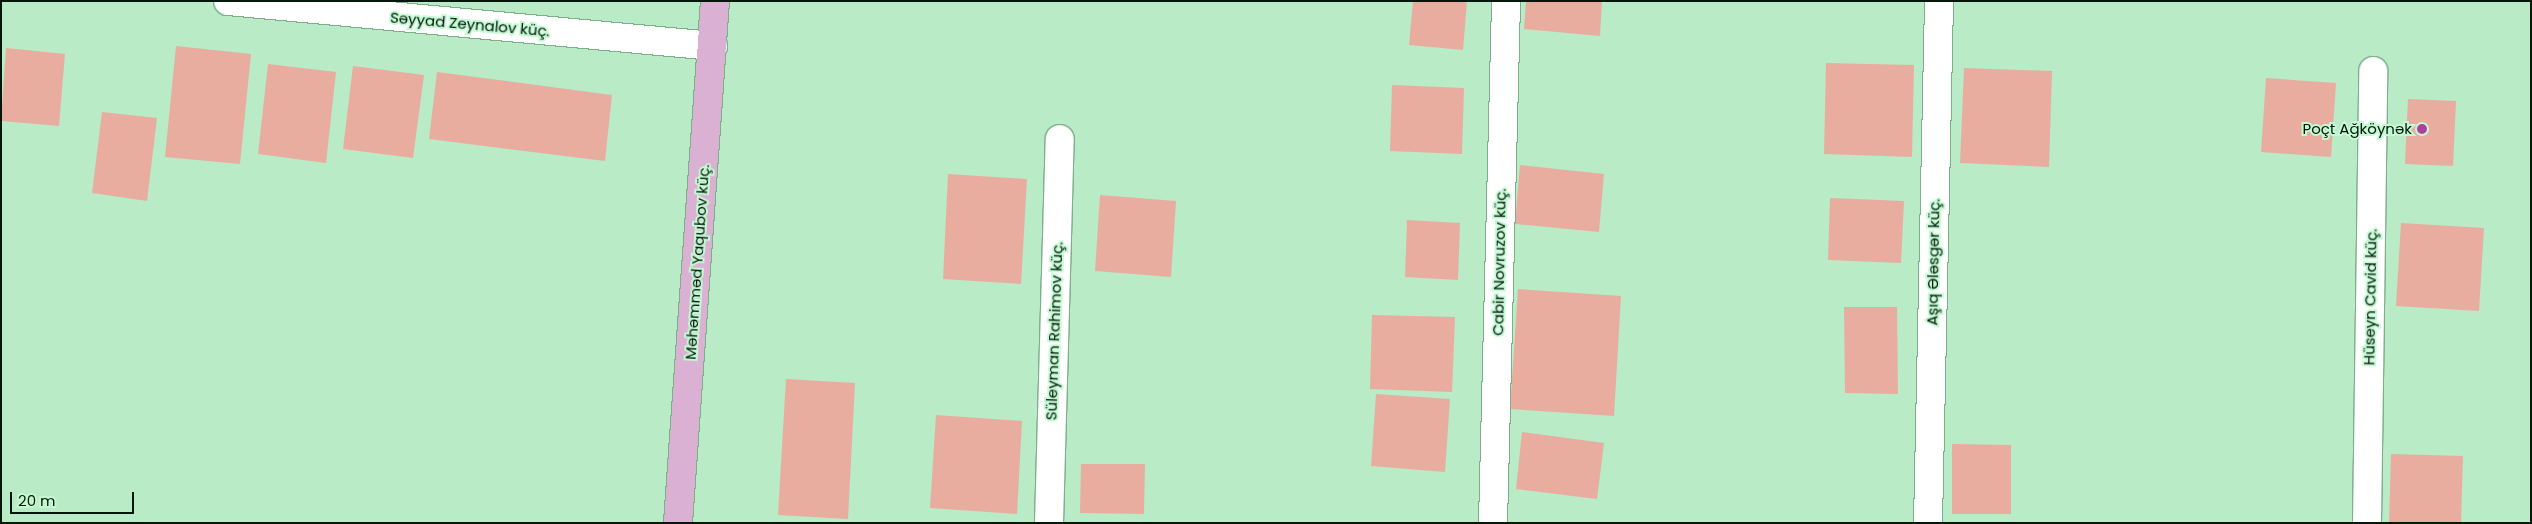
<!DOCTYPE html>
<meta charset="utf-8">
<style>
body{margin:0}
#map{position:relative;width:2532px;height:524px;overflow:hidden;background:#b8ebc6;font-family:Poppins,sans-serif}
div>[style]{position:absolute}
.building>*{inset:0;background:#e9ada0}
.roads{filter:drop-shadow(1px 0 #7daf8b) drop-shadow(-1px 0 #7daf8b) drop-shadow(0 1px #7daf8b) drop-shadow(0 -1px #7daf8b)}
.minor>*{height:28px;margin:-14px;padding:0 14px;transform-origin:14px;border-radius:14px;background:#fff}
.major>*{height:28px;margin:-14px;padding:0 14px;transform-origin:14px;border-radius:14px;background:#dab1d3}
.dots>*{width:14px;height:14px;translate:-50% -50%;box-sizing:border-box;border:2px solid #c4f9d3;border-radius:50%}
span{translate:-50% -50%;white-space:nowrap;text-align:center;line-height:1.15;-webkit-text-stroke:4px #c4f9d3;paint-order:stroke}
.street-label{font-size:15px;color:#04170b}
.poi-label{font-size:15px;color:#04170b}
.right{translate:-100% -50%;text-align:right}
.frame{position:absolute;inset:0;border:2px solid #04170b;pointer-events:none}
.scale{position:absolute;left:10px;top:492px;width:124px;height:22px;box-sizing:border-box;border:2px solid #04170b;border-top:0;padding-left:6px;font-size:15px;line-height:18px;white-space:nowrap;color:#04170b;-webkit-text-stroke:4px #c4f9d3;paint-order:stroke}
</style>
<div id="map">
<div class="building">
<i style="clip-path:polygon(1413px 1px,1467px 1px,1463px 50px,1409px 45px)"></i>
<i style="clip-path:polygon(1526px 1px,1602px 1px,1600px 36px,1524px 29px)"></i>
<i style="clip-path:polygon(176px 46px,251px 54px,240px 164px,165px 157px)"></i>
<i style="clip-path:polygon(6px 48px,65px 54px,59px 126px,1px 121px)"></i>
<i style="clip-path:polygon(1826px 63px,1914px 65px,1912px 157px,1824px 154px)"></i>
<i style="clip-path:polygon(268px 64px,336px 72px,326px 163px,258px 154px)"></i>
<i style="clip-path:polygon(353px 66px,424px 75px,413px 158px,343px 149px)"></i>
<i style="clip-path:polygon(1964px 68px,2052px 71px,2049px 167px,1960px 163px)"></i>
<i style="clip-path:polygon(437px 72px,612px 95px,605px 161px,429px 139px)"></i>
<i style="clip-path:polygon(2266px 78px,2336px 83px,2331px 157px,2261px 152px)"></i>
<i style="clip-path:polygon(1392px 85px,1464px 88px,1462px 154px,1390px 151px)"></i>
<i style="clip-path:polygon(2408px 99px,2456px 101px,2453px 166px,2405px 164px)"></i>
<i style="clip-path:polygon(102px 112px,157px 118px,147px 201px,92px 193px)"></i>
<i style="clip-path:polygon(1520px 165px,1604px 174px,1599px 232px,1515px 224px)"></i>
<i style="clip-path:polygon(948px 174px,1027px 179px,1021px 284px,943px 279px)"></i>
<i style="clip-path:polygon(1100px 195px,1176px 201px,1171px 277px,1095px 271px)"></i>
<i style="clip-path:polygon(1830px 198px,1904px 201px,1901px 263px,1828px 260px)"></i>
<i style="clip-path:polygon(1407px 220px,1460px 223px,1458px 280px,1405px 277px)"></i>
<i style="clip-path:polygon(2401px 223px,2484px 228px,2479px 311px,2396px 306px)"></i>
<i style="clip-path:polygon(1518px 289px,1621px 296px,1614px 416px,1510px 409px)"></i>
<i style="clip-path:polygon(1844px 307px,1897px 307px,1898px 394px,1845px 393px)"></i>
<i style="clip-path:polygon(1372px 315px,1455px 317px,1452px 392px,1370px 389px)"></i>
<i style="clip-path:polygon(786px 379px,855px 383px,848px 519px,778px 515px)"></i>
<i style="clip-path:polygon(1376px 394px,1450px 399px,1445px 472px,1371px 466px)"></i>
<i style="clip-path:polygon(936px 415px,1022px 421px,1017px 514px,930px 508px)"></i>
<i style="clip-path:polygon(1522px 432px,1604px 443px,1597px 499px,1516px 489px)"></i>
<i style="clip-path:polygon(1952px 444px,2011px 445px,2011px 514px,1952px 514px)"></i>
<i style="clip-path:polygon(2391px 454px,2463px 456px,2461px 523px,2389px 523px)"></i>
<i style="clip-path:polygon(1081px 464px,1145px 464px,1144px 514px,1080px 513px)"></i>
</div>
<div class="roads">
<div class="minor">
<i style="left:228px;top:1px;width:487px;rotate:5.3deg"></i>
<i style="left:1049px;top:523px;width:384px;rotate:-88.4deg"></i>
<i style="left:1493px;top:523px;width:522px;rotate:-88.57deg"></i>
<i style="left:1928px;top:523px;width:522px;rotate:-88.79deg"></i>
<i style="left:2367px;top:523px;width:452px;rotate:-89.2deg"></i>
</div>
<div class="major">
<i style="left:678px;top:523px;width:523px;rotate:-85.95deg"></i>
</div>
</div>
<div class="dots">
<i style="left:2422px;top:129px;background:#ae41a0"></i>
</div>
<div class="street-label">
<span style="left:470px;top:24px;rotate:5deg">Səyyad Zeynalov küç.</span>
<span style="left:697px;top:262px;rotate:-86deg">Məhəmməd Yaqubov küç.</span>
<span style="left:1499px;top:262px;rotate:-89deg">Cabir Novruzov küç.</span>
<span style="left:1933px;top:262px;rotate:-89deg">Aşıq Ələsgər küç.</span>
<span style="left:2370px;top:297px;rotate:-89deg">Hüseyn Cavid küç.</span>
<span style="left:1054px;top:331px;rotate:-88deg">Süleyman Rahimov küç.</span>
</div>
<div class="poi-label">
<span class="right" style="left:2412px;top:129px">Poçt Ağköynək</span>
</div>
<div class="frame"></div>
<div class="scale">20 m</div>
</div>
